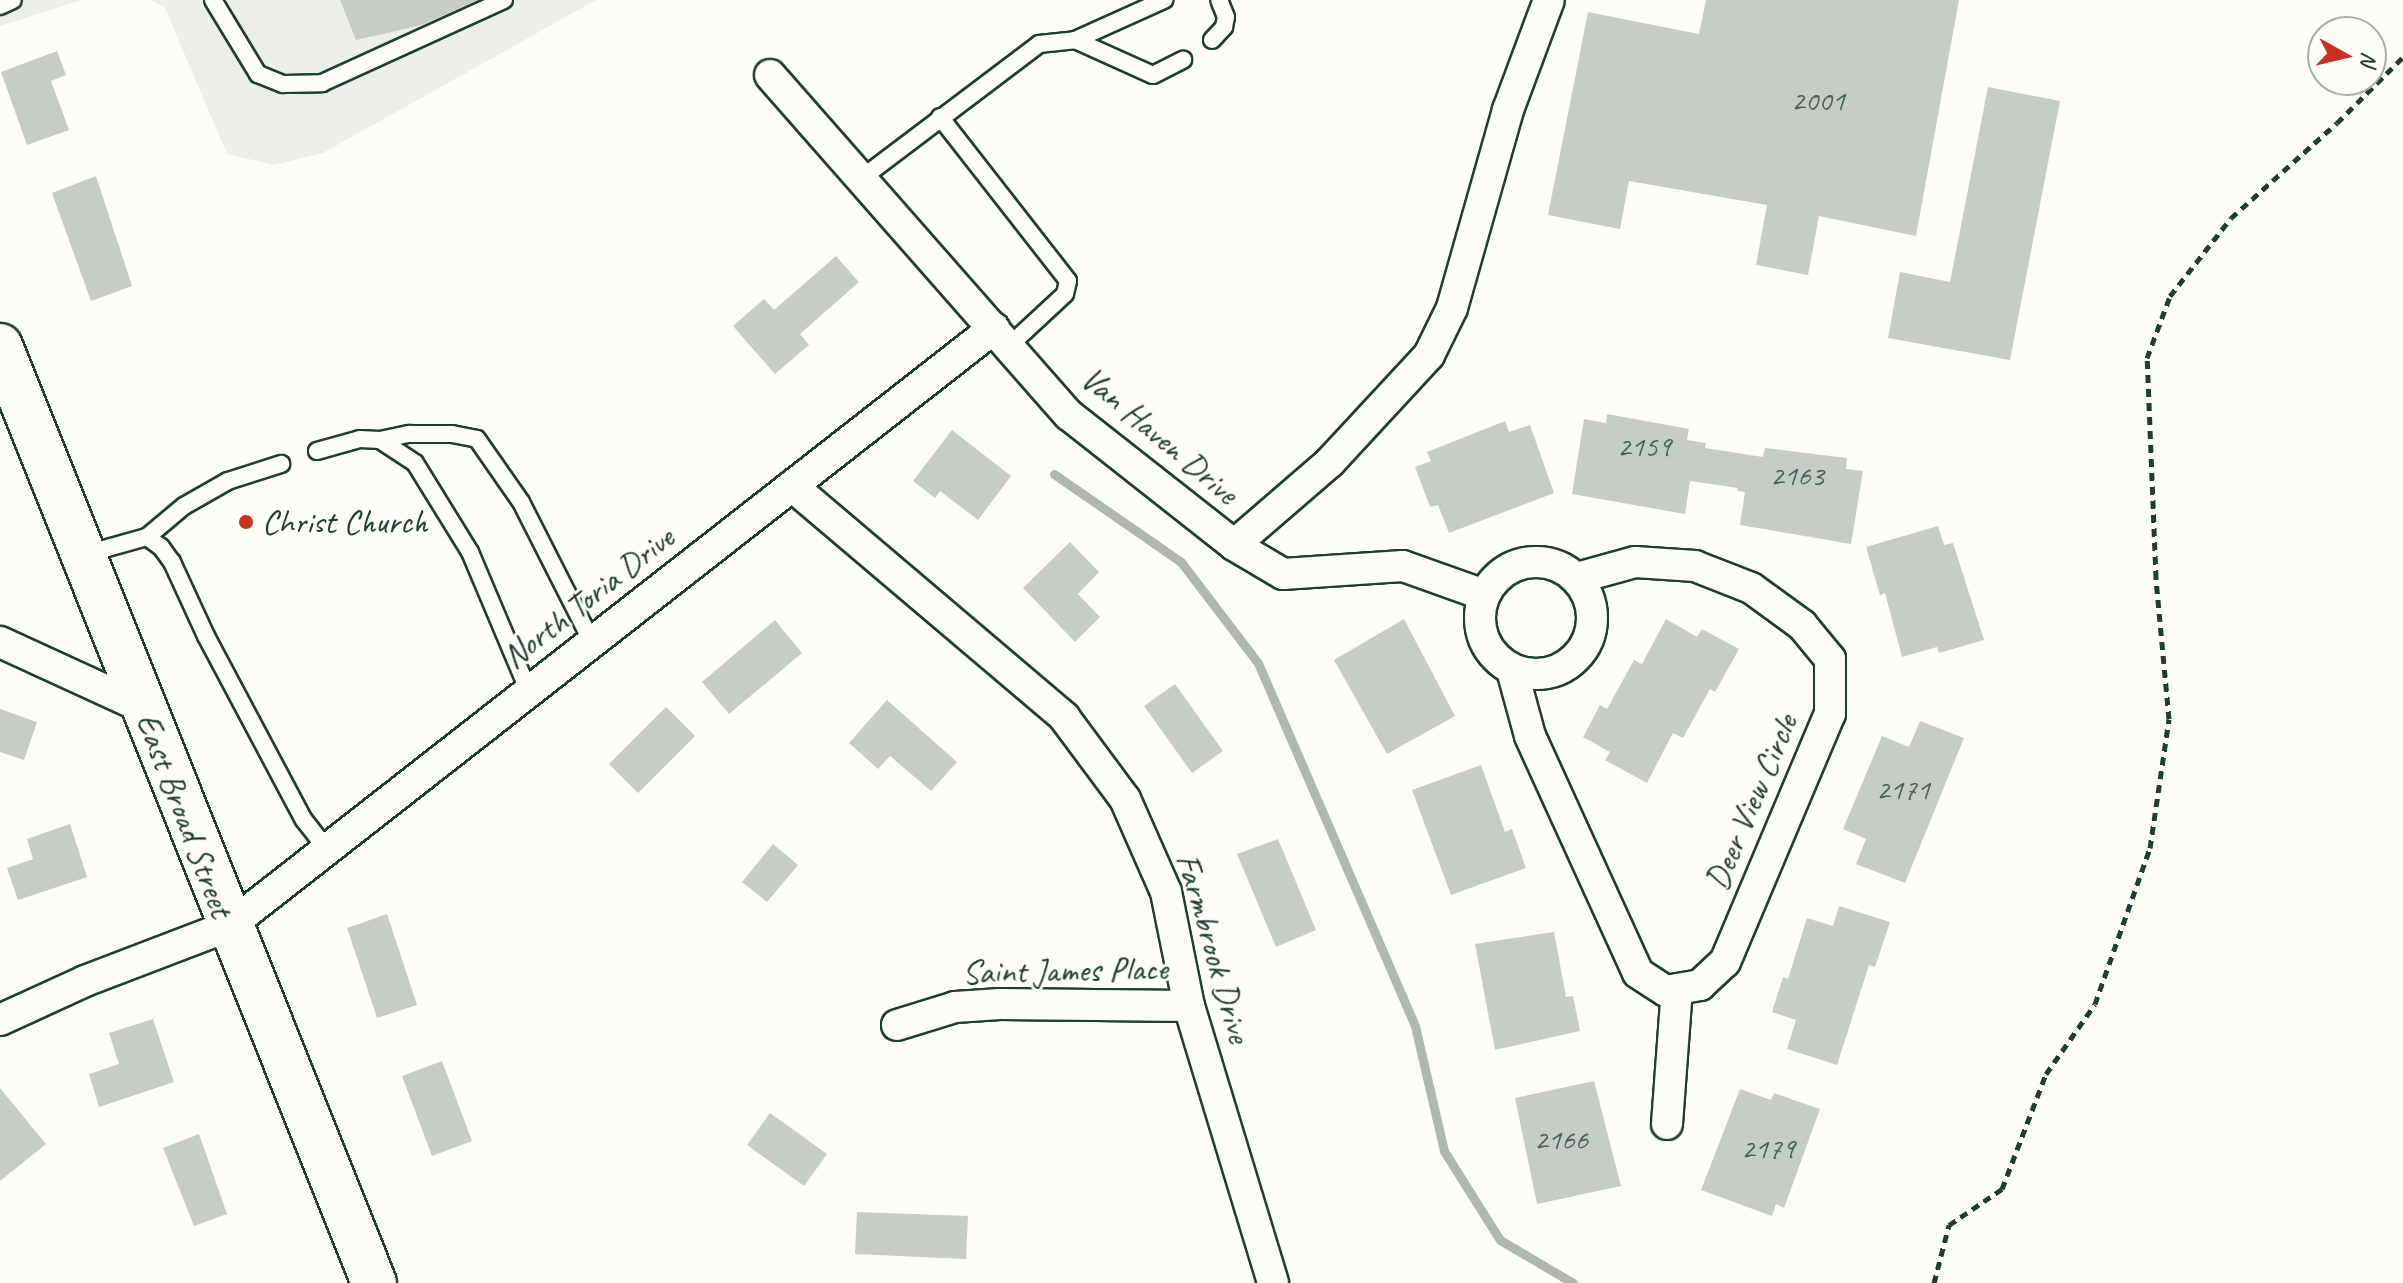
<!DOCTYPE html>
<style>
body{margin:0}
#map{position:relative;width:2403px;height:1283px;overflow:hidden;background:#fdfcf7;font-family:Caveat,sans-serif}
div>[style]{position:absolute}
.built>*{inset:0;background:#eceee9}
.stream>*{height:9px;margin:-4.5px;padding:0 4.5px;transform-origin:4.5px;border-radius:4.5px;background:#aeb8b1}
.building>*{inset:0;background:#c6cdc7}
.path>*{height:5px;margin-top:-2.5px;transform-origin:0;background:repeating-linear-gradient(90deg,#1f3d34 0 8px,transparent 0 14px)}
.roads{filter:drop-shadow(2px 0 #1f3d34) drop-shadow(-2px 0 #1f3d34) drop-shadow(0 2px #1f3d34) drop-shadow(0 -2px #1f3d34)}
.lane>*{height:16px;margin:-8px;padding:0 8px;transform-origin:8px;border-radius:8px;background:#fdfcf7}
.street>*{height:30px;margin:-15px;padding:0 15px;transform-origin:15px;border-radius:15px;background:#fdfcf7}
.street>.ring{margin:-15px;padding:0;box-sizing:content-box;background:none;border:30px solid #fdfcf7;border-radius:50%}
.secondary>*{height:44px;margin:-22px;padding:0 22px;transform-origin:22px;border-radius:22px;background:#fdfcf7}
.dots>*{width:22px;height:22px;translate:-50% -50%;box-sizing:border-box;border:4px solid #fdfcf7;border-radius:50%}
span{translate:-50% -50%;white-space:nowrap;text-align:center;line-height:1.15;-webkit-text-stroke:6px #fdfcf7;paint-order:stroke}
.number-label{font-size:30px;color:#496159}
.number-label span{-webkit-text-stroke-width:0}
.street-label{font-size:34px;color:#1f3d34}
.poi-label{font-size:34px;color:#1f3d34}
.left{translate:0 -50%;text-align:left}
.north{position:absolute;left:2307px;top:16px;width:80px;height:80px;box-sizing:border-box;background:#fdfcf7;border:2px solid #a4b0a9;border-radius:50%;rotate:98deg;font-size:22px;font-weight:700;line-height:32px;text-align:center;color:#1f3d34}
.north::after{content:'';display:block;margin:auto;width:28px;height:36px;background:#c8321e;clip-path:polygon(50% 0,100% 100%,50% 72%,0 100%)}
</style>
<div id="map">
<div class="built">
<i style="clip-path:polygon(0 0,82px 0,0 26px)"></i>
<i style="clip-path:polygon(151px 0,596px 0,323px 153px,274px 165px,227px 154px,165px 8px)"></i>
</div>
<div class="stream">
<i style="left:1054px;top:474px;width:155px;rotate:34.7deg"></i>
<i style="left:1181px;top:562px;width:127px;rotate:52.7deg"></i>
<i style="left:1258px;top:663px;width:395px;rotate:66.6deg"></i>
<i style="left:1415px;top:1026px;width:128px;rotate:76.9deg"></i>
<i style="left:1444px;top:1151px;width:105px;rotate:57.8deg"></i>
<i style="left:1500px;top:1240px;width:85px;rotate:30.5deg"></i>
</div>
<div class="building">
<i style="clip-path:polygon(340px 0,477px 0,422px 25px,356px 40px)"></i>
<i style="clip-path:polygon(1706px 0,1959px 0,1916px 236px,1819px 216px,1808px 275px,1756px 265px,1767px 205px,1629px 181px,1620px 229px,1548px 215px,1588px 12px,1699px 34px)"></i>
<i style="clip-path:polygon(57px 51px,66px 75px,51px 81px,69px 130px,27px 145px,1px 72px)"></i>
<i style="clip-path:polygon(1988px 87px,2060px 101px,2010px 360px,1888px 338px,1900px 272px,1950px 282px)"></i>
<i style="clip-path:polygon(96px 176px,132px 286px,91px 301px,52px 193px)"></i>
<i style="clip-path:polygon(836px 256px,859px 282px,800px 334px,809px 345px,775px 374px,733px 326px,764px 299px,774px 310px)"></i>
<i style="clip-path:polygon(1607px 414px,1689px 429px,1687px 440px,1706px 443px,1705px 448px,1763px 457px,1765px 448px,1847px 458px,1846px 469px,1863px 471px,1851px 544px,1740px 525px,1745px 492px,1737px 491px,1738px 488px,1690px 481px,1685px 514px,1572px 494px,1584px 419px,1606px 423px)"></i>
<i style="clip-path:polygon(1505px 421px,1509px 432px,1530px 425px,1554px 493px,1449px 533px,1438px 505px,1430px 507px,1415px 467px,1431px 461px,1427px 452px)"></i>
<i style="clip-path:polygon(952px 430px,1011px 476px,978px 520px,940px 491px,935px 498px,913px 481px)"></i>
<i style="clip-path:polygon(1938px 526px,1944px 545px,1953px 543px,1984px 640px,1939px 653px,1937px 647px,1902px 657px,1885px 593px,1880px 595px,1866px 547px)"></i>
<i style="clip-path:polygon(1070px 542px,1099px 572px,1078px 594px,1100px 617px,1075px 642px,1023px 588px)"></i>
<i style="clip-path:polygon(1404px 619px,1455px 716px,1387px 754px,1334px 660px)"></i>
<i style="clip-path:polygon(1666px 619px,1697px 637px,1702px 629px,1739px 649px,1715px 692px,1710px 689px,1683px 738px,1673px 733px,1647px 783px,1605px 760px,1610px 752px,1583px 737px,1600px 705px,1607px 709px,1634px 660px,1642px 664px)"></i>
<i style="clip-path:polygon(775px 620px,802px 653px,729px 714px,702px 682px)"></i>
<i style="clip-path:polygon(1175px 684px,1223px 751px,1192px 773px,1144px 706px)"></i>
<i style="clip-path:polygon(887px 700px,957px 762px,931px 791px,890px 756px,878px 769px,849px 743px)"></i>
<i style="clip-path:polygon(666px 707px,695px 736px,638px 793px,609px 764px)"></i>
<i style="clip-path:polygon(0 709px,37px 722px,24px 760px,0 752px)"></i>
<i style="clip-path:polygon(1920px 721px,1964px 738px,1905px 883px,1856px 864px,1866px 839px,1843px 829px,1882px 736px,1909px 747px)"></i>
<i style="clip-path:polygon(1481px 765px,1505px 832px,1512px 829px,1526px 868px,1451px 895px,1412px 790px)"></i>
<i style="clip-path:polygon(70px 824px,87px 877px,18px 900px,7px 868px,33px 859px,27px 839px)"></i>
<i style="clip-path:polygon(1278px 839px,1316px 930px,1276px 947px,1237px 854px)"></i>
<i style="clip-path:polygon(773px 844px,798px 865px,767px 902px,742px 882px)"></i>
<i style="clip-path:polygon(1839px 906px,1890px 922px,1875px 967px,1869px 965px,1837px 1065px,1787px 1049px,1796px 1020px,1772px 1012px,1783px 977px,1788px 979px,1807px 918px,1833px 926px)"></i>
<i style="clip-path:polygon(387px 914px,417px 1005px,377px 1018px,347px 928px)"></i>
<i style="clip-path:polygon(1554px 932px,1566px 997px,1573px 996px,1580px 1031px,1495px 1050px,1475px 944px)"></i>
<i style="clip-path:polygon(153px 1019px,174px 1082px,99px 1107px,89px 1074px,119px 1064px,109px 1033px)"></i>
<i style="clip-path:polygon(442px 1061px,472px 1141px,432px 1156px,402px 1076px)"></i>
<i style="clip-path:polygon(1594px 1081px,1621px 1186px,1537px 1204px,1515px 1098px)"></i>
<i style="clip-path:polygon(0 1088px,46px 1144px,0 1181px)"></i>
<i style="clip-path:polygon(1740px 1089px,1771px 1100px,1774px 1093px,1820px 1109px,1784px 1208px,1776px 1204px,1772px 1216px,1701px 1190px)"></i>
<i style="clip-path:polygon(770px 1113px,827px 1154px,804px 1186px,747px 1145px)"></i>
<i style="clip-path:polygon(199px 1134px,227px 1214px,194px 1226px,163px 1148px)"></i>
<i style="clip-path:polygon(857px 1212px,968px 1216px,966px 1259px,855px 1254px)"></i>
</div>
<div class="path">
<i style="left:1934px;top:1283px;width:60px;rotate:-75.5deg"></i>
<i style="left:1949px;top:1225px;width:64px;rotate:-34.2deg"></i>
<i style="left:2002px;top:1189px;width:123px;rotate:-69.1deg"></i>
<i style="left:2046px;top:1074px;width:85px;rotate:-55deg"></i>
<i style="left:2095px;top:1004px;width:165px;rotate:-70.6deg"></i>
<i style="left:2150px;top:848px;width:130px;rotate:-81.6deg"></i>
<i style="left:2169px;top:719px;width:142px;rotate:-95.3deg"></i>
<i style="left:2156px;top:578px;width:220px;rotate:-92.3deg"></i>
<i style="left:2147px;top:358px;width:66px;rotate:-69.6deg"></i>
<i style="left:2170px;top:296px;width:99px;rotate:-52deg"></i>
<i style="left:2231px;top:218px;width:142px;rotate:-41.9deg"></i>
<i style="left:2337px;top:123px;width:93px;rotate:-45deg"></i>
</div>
<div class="roads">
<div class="lane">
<i style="left:213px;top:0;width:87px;rotate:58.7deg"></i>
<i style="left:258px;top:74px;width:27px;rotate:22deg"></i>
<i style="left:283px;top:84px;width:39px;rotate:-1deg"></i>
<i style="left:322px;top:83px;width:200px;rotate:-24.5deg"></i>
<i style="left:0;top:6px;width:14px;rotate:-25deg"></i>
<i style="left:1075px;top:40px;width:98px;rotate:-24.2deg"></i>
<i style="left:1212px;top:40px;width:18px;rotate:-47deg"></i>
<i style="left:1224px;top:27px;width:10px;rotate:-79deg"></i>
<i style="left:1226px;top:17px;width:18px;rotate:-112deg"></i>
<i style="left:940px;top:117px;width:208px;rotate:52deg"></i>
<i style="left:1068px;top:281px;width:13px;rotate:103deg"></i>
<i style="left:1065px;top:294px;width:76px;rotate:137.1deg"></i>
<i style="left:862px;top:178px;width:222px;rotate:-37.1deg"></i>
<i style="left:1039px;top:44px;width:36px;rotate:-6deg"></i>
<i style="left:1075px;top:40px;width:85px;rotate:24.2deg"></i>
<i style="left:1153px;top:75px;width:34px;rotate:-27deg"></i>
<i style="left:380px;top:440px;width:42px;rotate:33.3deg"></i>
<i style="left:415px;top:463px;width:105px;rotate:58.3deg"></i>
<i style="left:470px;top:552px;width:152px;rotate:67.1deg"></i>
<i style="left:317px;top:451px;width:45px;rotate:-15.6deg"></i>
<i style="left:360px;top:439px;width:20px;rotate:3deg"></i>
<i style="left:380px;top:440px;width:30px;rotate:-12deg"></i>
<i style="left:409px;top:434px;width:43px"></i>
<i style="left:452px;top:434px;width:25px;rotate:11deg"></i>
<i style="left:477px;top:439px;width:77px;rotate:55.1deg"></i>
<i style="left:521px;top:502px;width:157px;rotate:63.1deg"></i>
<i style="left:147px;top:537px;width:48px;rotate:-40deg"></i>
<i style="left:184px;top:506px;width:51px;rotate:-29.6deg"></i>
<i style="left:228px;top:481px;width:56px;rotate:-17.8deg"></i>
<i style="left:86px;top:554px;width:63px;rotate:-15.6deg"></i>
<i style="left:147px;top:537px;width:17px;rotate:36deg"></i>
<i style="left:161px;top:547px;width:19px;rotate:54deg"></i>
<i style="left:172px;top:562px;width:81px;rotate:65.3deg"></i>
<i style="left:206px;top:636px;width:208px;rotate:62deg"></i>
<i style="left:304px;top:820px;width:37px;rotate:52deg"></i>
</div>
<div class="street">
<i style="left:770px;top:75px;width:453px;rotate:48.7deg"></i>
<i style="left:1069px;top:415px;width:210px;rotate:38.2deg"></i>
<i style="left:1234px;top:545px;width:127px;rotate:-40.8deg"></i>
<i style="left:1330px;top:462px;width:146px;rotate:-47.2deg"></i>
<i style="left:1429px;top:355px;width:52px;rotate:-63.9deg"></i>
<i style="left:1452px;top:308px;width:206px;rotate:-74.2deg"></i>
<i style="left:1508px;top:110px;width:117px;rotate:-69.6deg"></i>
<i style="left:792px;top:486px;width:357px;rotate:40.3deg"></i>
<i style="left:1064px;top:717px;width:102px;rotate:53.4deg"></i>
<i style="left:1125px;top:799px;width:102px;rotate:66.2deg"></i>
<i style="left:1166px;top:892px;width:116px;rotate:78.6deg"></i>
<i style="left:1189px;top:1006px;width:289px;rotate:73.1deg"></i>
<i style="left:1234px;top:545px;width:57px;rotate:30.6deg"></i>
<i style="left:1283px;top:574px;width:120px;rotate:-3.8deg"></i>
<i style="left:1403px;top:566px;width:86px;rotate:19.7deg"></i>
<i class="ring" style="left:1480px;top:562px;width:82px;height:82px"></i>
<i style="left:0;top:642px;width:158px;rotate:24.6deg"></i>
<i style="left:1512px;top:670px;width:68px;rotate:74.7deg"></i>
<i style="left:1530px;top:736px;width:260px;rotate:65.5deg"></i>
<i style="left:1638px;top:973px;width:33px;rotate:33deg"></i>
<i style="left:1666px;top:991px;width:35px;rotate:-10deg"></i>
<i style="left:1700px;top:985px;width:34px;rotate:-43deg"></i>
<i style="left:1725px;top:962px;width:269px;rotate:-67.1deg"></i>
<i style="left:1830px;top:714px;width:55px;rotate:-90deg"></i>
<i style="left:1830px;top:659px;width:44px;rotate:-129.5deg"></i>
<i style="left:1802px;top:625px;width:63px;rotate:-144deg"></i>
<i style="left:1751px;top:588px;width:60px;rotate:-158.6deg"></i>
<i style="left:1695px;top:566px;width:60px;rotate:-176.2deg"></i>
<i style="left:1635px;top:562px;width:60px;rotate:164.6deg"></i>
<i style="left:0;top:1020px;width:94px;rotate:-24.6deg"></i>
<i style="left:85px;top:981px;width:154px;rotate:-20.9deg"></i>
<i style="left:229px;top:926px;width:971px;rotate:-38.01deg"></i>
<i style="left:897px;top:1025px;width:61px;rotate:-17.2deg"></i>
<i style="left:955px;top:1007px;width:45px;rotate:-3.8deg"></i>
<i style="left:1000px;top:1004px;width:189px;rotate:0.6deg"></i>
<i style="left:1667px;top:1124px;width:135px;rotate:-85.8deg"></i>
</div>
<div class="secondary">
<i style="left:0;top:346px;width:1009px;rotate:68.24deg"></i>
</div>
</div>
<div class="dots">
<i style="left:246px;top:522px;background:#c8321e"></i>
</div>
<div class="number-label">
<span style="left:1818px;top:100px">2001</span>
<span style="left:1644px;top:446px">2159</span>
<span style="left:1797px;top:475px">2163</span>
<span style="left:1903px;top:789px">2171</span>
<span style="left:1561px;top:1139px">2166</span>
<span style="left:1768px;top:1148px">2179</span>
</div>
<div class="street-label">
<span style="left:1160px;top:435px;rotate:40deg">Van Haven Drive</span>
<span style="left:588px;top:597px;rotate:-38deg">North Toria Drive</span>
<span style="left:1751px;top:802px;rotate:-67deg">Deer View Circle</span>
<span style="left:185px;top:815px;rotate:69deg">East Broad Street</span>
<span style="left:1214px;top:948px;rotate:74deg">Farmbrook Drive</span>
<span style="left:1065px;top:970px;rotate:-1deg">Saint James Place</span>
</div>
<div class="poi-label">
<span class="left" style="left:262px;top:522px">Christ Church</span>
</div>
<div class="north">N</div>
</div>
